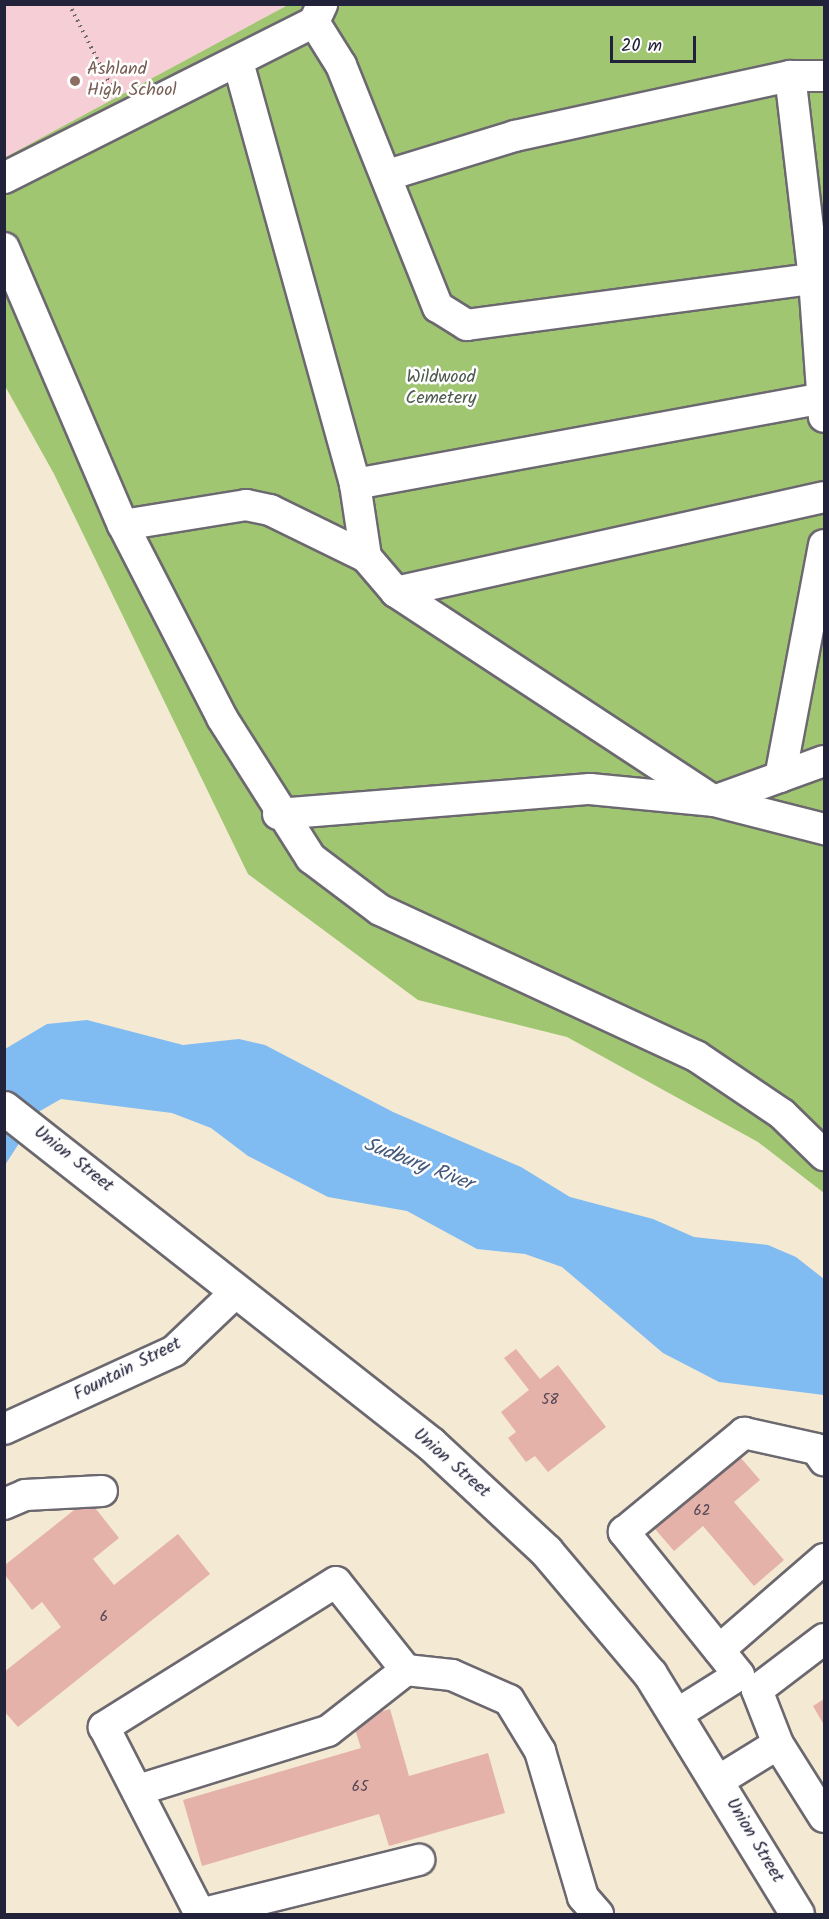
<!DOCTYPE html>
<style>
body{margin:0}
#map{position:relative;width:829px;height:1919px;overflow:hidden;background:#f4e9d2;font-family:Kalam,sans-serif}
div>[style]{position:absolute}
.built>*{inset:0;background:#f6cfd6}
.green>*{inset:0;background:#a0c671}
.water>*{inset:0;background:#80bcf2}
.building>*{inset:0;background:#e4b2a9}
.path>*{height:4px;margin-top:-2px;transform-origin:0;background:repeating-linear-gradient(90deg,#6c6870 0 1.5px,transparent 0 6px)}
.roads{filter:drop-shadow(2px 0 #6c6870) drop-shadow(-2px 0 #6c6870) drop-shadow(0 2px #6c6870) drop-shadow(0 -2px #6c6870)}
.minor>*{height:30px;margin:-15px;padding:0 15px;transform-origin:15px;border-radius:15px;background:#fff}
.major>*{height:33px;margin:-16.5px;padding:0 16.5px;transform-origin:16.5px;border-radius:16.5px;background:#fff}
.dots>*{width:16px;height:16px;translate:-50% -50%;box-sizing:border-box;border:3px solid #fff;border-radius:50%}
span{translate:-50% -50%;white-space:nowrap;text-align:center;line-height:1.15;-webkit-text-stroke:5px #fff;paint-order:stroke}
.number-label{font-size:15px;color:#524656}
.number-label span{-webkit-text-stroke-width:0}
.education-label{font-size:18px;color:#785e54}
.left{translate:0 -50%;text-align:left}
.park-label{font-size:18px;color:#4e5b4e}
.street-label{font-size:18px;color:#22223b}
.water-label{font-size:20px;color:#43587b;font-style:italic}
.frame{position:absolute;inset:0;border:6px solid #22223b;pointer-events:none}
.scale{position:absolute;left:610px;top:36px;width:86px;height:27px;box-sizing:border-box;border:3px solid #22223b;border-top:0;padding-left:8px;font-size:18px;line-height:21px;white-space:nowrap;color:#22223b;-webkit-text-stroke:4px #fff;paint-order:stroke}
</style>
<div id="map">
<div class="built">
<i style="clip-path:polygon(5px 5px,288px 5px,5px 158px)"></i>
</div>
<div class="green">
<i style="clip-path:polygon(288px 5px,824px 5px,824px 1193px,758px 1142px,567px 1037px,418px 1000px,248px 874px,54px 474px,5px 386px,4px 158px)"></i>
</div>
<div class="water">
<i style="clip-path:polygon(87px 1020px,183px 1045px,239px 1039px,265px 1045px,393px 1112px,521px 1167px,570px 1197px,653px 1219px,694px 1237px,768px 1245px,796px 1257px,824px 1279px,824px 1395px,719px 1382px,663px 1353px,562px 1267px,525px 1254px,477px 1249px,407px 1211px,328px 1197px,248px 1156px,211px 1128px,172px 1113px,61px 1099px,40px 1111px,5px 1165px,5px 1049px,47px 1024px)"></i>
</div>
<div class="building">
<i style="clip-path:polygon(516px 1349px,540px 1379px,558px 1365px,606px 1427px,548px 1472px,535px 1456px,526px 1462px,508px 1438px,516px 1432px,501px 1412px,529px 1390px,504px 1358px)"></i>
<i style="clip-path:polygon(734px 1450px,760px 1480px,734px 1502px,784px 1560px,754px 1586px,703px 1526px,674px 1551px,649px 1522px)"></i>
<i style="clip-path:polygon(88px 1499px,119px 1538px,93px 1559px,114px 1585px,178px 1534px,210px 1574px,18px 1727px,4px 1711px,4px 1672px,61px 1627px,42px 1602px,32px 1610px,5px 1575px,5px 1565px)"></i>
<i style="clip-path:polygon(824px 1699px,824px 1725px,813px 1706px)"></i>
<i style="clip-path:polygon(390px 1709px,409px 1776px,488px 1753px,505px 1813px,389px 1846px,379px 1814px,202px 1866px,183px 1800px,361px 1748px,352px 1720px)"></i>
</div>
<div class="path">
<i style="left:69px;top:4px;width:99px;rotate:62.9deg"></i>
</div>
<div class="roads">
<div class="minor">
<i style="left:314px;top:22px;width:51px;rotate:57.9deg"></i>
<i style="left:341px;top:65px;width:261px;rotate:68.2deg"></i>
<i style="left:438px;top:307px;width:34px;rotate:32deg"></i>
<i style="left:467px;top:325px;width:350px;rotate:-7.6deg"></i>
<i style="left:814px;top:279px;width:204px;rotate:-96.7deg"></i>
<i style="left:790px;top:76px;width:34px"></i>
<i style="left:238px;top:62px;width:438px;rotate:74.5deg"></i>
<i style="left:355px;top:484px;width:74px;rotate:81.4deg"></i>
<i style="left:388px;top:175px;width:133px;rotate:-17.1deg"></i>
<i style="left:515px;top:136px;width:281px;rotate:-12.3deg"></i>
<i style="left:4px;top:178px;width:347px;rotate:-26.7deg"></i>
<i style="left:314px;top:22px;width:19px;rotate:-65deg"></i>
<i style="left:4px;top:248px;width:301px;rotate:66.8deg"></i>
<i style="left:123px;top:525px;width:217px;rotate:62.8deg"></i>
<i style="left:222px;top:718px;width:166px;rotate:57.6deg"></i>
<i style="left:311px;top:858px;width:86px;rotate:37deg"></i>
<i style="left:380px;top:910px;width:348px;rotate:24.8deg"></i>
<i style="left:696px;top:1056px;width:104px;rotate:34deg"></i>
<i style="left:782px;top:1114px;width:59px;rotate:44.3deg"></i>
<i style="left:824px;top:278px;width:10px;rotate:174deg"></i>
<i style="left:814px;top:279px;width:138px;rotate:85.9deg"></i>
<i style="left:355px;top:484px;width:477px;rotate:-10.4deg"></i>
<i style="left:123px;top:525px;width:125px;rotate:-9.2deg"></i>
<i style="left:246px;top:505px;width:25px;rotate:12deg"></i>
<i style="left:270px;top:510px;width:107px;rotate:26.1deg"></i>
<i style="left:366px;top:557px;width:46px;rotate:49.4deg"></i>
<i style="left:396px;top:592px;width:438px;rotate:-12.5deg"></i>
<i style="left:824px;top:545px;width:236px;rotate:100.7deg"></i>
<i style="left:780px;top:777px;width:47px;rotate:-20deg"></i>
<i style="left:780px;top:777px;width:70px;rotate:160deg"></i>
<i style="left:714px;top:801px;width:114px;rotate:14.3deg"></i>
<i style="left:278px;top:814px;width:313px;rotate:-4.6deg"></i>
<i style="left:590px;top:789px;width:125px;rotate:5.5deg"></i>
<i style="left:714px;top:801px;width:381px;rotate:-146.7deg"></i>
<i style="left:4px;top:1429px;width:187px;rotate:-24.6deg"></i>
<i style="left:174px;top:1351px;width:87px;rotate:-43.6deg"></i>
<i style="left:4px;top:1504px;width:23px;rotate:-23deg"></i>
<i style="left:25px;top:1495px;width:77px;rotate:-3deg"></i>
<i style="left:719px;top:1650px;width:139px;rotate:-40.9deg"></i>
<i style="left:406px;top:1670px;width:112px;rotate:-128.5deg"></i>
<i style="left:336px;top:1582px;width:274px;rotate:148deg"></i>
<i style="left:104px;top:1727px;width:210px;rotate:62.8deg"></i>
<i style="left:200px;top:1914px;width:226px;rotate:-13.9deg"></i>
<i style="left:677px;top:1714px;width:73px;rotate:-32.2deg"></i>
<i style="left:739px;top:1675px;width:184px;rotate:-128.8deg"></i>
<i style="left:624px;top:1532px;width:156px;rotate:-39.5deg"></i>
<i style="left:744px;top:1433px;width:74px;rotate:12.5deg"></i>
<i style="left:816px;top:1449px;width:14px;rotate:54deg"></i>
<i style="left:778px;top:1744px;width:86px;rotate:57.8deg"></i>
<i style="left:718px;top:1781px;width:70px;rotate:-31.7deg"></i>
<i style="left:778px;top:1744px;width:58px;rotate:-111.3deg"></i>
<i style="left:757px;top:1690px;width:84px;rotate:-37.3deg"></i>
<i style="left:138px;top:1790px;width:199px;rotate:-17.3deg"></i>
<i style="left:328px;top:1731px;width:99px;rotate:-38deg"></i>
<i style="left:406px;top:1670px;width:46px;rotate:6.2deg"></i>
<i style="left:452px;top:1675px;width:62px;rotate:23.7deg"></i>
<i style="left:509px;top:1700px;width:60px;rotate:58.7deg"></i>
<i style="left:540px;top:1751px;width:152px;rotate:73.6deg"></i>
<i style="left:583px;top:1897px;width:23px;rotate:49deg"></i>
</div>
<div class="major">
<i style="left:4px;top:1108px;width:543px;rotate:38.2deg"></i>
<i style="left:431px;top:1444px;width:157px;rotate:42.9deg"></i>
<i style="left:546px;top:1551px;width:161px;rotate:49.8deg"></i>
<i style="left:650px;top:1674px;width:281px;rotate:58.5deg"></i>
</div>
</div>
<div class="dots">
<i style="left:75px;top:81px;background:#8d6e63"></i>
</div>
<div class="number-label">
<span style="left:550px;top:1401px">58</span>
<span style="left:702px;top:1512px">62</span>
<span style="left:104px;top:1618px">6</span>
<span style="left:360px;top:1788px">65</span>
</div>
<div class="education-label">
<span class="left" style="left:87px;top:81px">Ashland<br>High School</span>
</div>
<div class="park-label">
<span style="left:441px;top:389px">Wildwood<br>Cemetery</span>
</div>
<div class="street-label">
<span style="left:73px;top:1160px;rotate:38deg">Union Street</span>
<span style="left:128px;top:1370px;rotate:-27deg">Fountain Street</span>
<span style="left:451px;top:1464px;rotate:41deg">Union Street</span>
<span style="left:754px;top:1841px;rotate:59deg">Union Street</span>
</div>
<div class="water-label">
<span style="left:418px;top:1165px;rotate:21deg">Sudbury River</span>
</div>
<div class="frame"></div>
<div class="scale">20 m</div>
</div>
